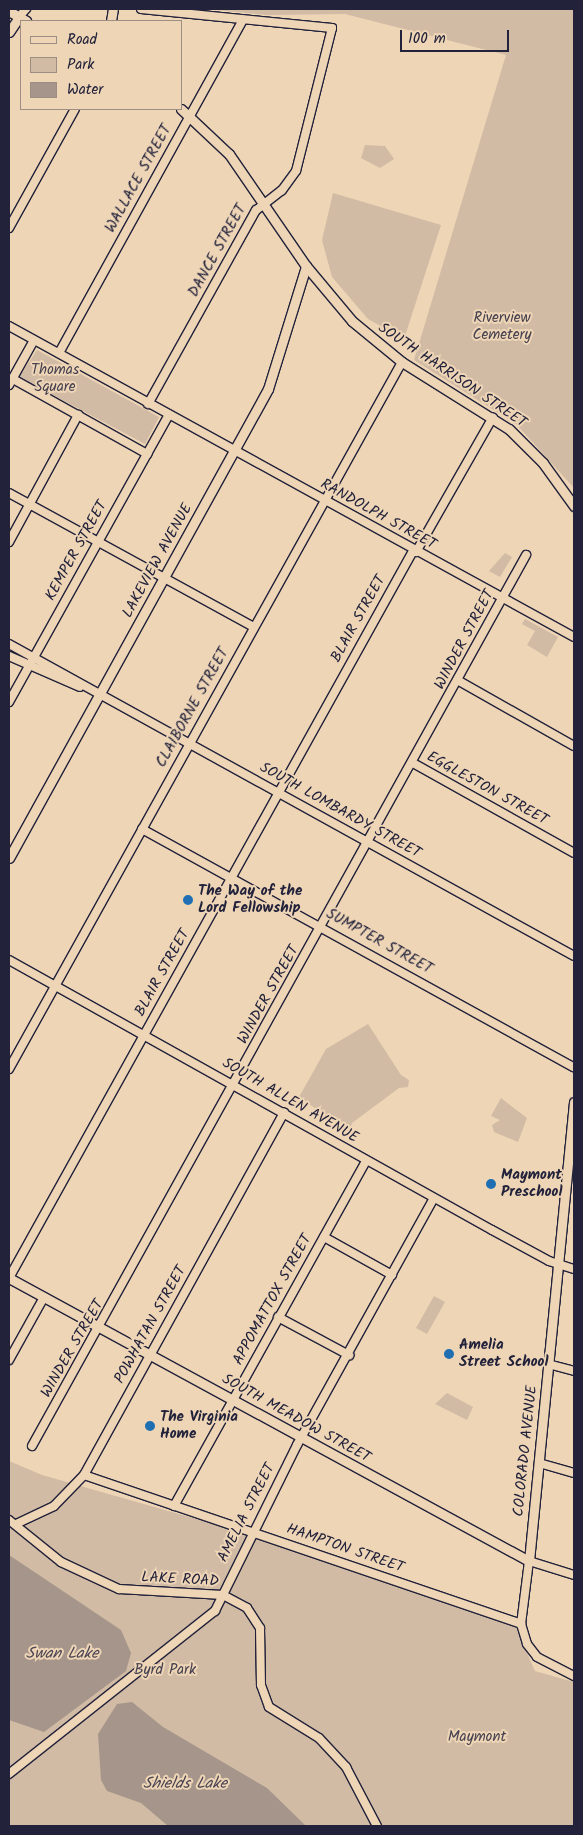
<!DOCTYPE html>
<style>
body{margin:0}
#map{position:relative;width:583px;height:1835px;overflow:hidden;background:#eed5b6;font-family:Kalam,sans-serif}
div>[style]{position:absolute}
.green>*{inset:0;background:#d1bba4}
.water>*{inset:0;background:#a6958a}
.roads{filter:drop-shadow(1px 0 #22223b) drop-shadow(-1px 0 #22223b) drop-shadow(0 1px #22223b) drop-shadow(0 -1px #22223b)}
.minor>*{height:8px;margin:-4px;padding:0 4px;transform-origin:4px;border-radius:4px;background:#eed5b6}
.tertiary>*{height:9px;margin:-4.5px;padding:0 4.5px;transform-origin:4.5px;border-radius:4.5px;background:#eed5b6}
.dots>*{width:14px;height:14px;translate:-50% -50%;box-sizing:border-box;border:2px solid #eed5b6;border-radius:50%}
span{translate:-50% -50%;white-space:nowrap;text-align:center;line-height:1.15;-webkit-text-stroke:4px #eed5b6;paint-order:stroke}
.street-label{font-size:15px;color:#22223b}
.park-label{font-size:15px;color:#454150}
.poi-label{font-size:15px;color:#22223b;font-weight:700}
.left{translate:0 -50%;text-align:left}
.water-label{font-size:16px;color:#4a4453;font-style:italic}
.frame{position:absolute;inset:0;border:10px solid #22223b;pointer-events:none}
.legend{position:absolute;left:20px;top:20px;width:162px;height:90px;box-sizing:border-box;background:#eed5b6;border:1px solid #9c8d85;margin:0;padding:6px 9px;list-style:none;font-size:15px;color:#22223b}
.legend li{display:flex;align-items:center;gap:10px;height:25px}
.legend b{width:25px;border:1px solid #9c8d85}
.scale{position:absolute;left:400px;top:30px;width:109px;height:22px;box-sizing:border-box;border:2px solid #22223b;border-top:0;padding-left:6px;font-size:15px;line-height:18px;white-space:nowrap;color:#22223b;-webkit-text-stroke:4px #eed5b6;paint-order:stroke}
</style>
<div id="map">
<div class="green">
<i style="clip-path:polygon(207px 9px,574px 9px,574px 488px,516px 424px,414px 360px,506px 55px,345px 14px,267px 15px)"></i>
<i style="clip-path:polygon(365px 145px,385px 146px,394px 159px,380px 168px,361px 158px)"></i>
<i style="clip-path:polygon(333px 193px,441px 225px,404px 339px,368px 319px,332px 277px,322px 240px)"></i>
<i style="clip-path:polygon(37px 350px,159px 417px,145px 444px,19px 377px)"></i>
<i style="clip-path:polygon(505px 553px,512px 557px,500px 577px,489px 571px)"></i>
<i style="clip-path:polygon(525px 619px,558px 637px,547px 657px,527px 645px,535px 631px,522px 624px)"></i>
<i style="clip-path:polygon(368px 1024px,401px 1075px,409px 1080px,408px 1087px,399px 1088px,352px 1123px,349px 1132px,299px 1097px,326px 1049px)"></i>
<i style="clip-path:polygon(501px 1098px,527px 1118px,518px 1142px,494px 1132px,492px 1125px,500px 1120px,491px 1116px)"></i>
<i style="clip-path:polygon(434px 1296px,445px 1302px,427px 1334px,416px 1328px)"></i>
<i style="clip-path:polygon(447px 1393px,473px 1407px,467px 1420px,435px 1404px)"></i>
<i style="clip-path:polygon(9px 1461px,42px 1475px,249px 1534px,513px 1621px,535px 1671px,574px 1682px,574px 1826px,9px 1826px)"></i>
</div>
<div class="water">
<i style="clip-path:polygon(9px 1555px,121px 1630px,131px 1653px,126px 1671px,44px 1732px,9px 1720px)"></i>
<i style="clip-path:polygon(132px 1702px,163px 1727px,267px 1788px,306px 1826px,168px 1826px,141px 1803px,107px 1791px,101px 1780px,98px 1734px,117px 1704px)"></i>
</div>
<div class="roads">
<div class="minor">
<i style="left:141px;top:9px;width:192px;rotate:5.7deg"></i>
<i style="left:332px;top:28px;width:147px;rotate:104.1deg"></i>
<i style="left:296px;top:171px;width:24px;rotate:126deg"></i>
<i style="left:282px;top:190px;width:33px;rotate:142deg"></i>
<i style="left:256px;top:210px;width:222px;rotate:119.1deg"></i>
<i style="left:19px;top:17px;width:11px;rotate:-49deg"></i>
<i style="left:9px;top:228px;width:136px;rotate:-61deg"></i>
<i style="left:9px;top:326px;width:645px;rotate:28.83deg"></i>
<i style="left:59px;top:353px;width:381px;rotate:-61.1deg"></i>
<i style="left:13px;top:379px;width:154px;rotate:29.2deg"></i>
<i style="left:9px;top:385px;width:51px;rotate:-60.9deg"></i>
<i style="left:9px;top:493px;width:279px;rotate:28.7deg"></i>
<i style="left:9px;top:542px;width:145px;rotate:-61.5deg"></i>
<i style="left:416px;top:552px;width:155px;rotate:-60.3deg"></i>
<i style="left:9px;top:644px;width:645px;rotate:28.91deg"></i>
<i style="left:9px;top:656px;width:77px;rotate:23.6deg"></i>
<i style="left:459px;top:681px;width:132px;rotate:29.5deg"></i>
<i style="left:9px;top:702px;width:329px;rotate:-60.9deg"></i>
<i style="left:413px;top:763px;width:184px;rotate:29.2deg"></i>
<i style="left:142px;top:829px;width:493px;rotate:28.9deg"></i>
<i style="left:9px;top:960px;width:553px;rotate:29.21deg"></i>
<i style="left:492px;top:1230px;width:65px;rotate:28.5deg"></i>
<i style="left:549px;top:1261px;width:26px;rotate:18deg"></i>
<i style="left:9px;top:1069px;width:809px;rotate:-60.93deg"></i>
<i style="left:324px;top:1237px;width:78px;rotate:29.2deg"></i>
<i style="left:9px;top:1278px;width:832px;rotate:-60.94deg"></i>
<i style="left:278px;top:1317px;width:81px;rotate:28.2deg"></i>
<i style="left:9px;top:1360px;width:72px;rotate:-60.9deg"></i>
<i style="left:548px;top:1364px;width:27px;rotate:15deg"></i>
<i style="left:32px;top:1446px;width:1019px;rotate:-60.99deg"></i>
<i style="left:539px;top:1463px;width:36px;rotate:16deg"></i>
<i style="left:84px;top:1475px;width:462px;rotate:18.8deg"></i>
<i style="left:174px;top:1506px;width:395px;rotate:-60.9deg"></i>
<i style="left:9px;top:1520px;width:67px;rotate:38.9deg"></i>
<i style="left:61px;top:1562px;width:64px;rotate:25deg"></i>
<i style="left:119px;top:1589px;width:104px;rotate:3.3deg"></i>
<i style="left:223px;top:1595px;width:27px;rotate:28deg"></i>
<i style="left:247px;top:1608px;width:24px;rotate:57deg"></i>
<i style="left:260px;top:1628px;width:57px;rotate:89deg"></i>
<i style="left:261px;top:1685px;width:23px;rotate:70deg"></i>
<i style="left:269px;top:1707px;width:59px;rotate:31.8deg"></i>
<i style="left:319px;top:1738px;width:40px;rotate:47deg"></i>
<i style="left:346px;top:1767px;width:67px;rotate:62.3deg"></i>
<i style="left:16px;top:1524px;width:42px;rotate:-25.3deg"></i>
<i style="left:54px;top:1506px;width:43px;rotate:-45.9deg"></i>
<i style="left:84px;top:1475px;width:414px;rotate:-61.1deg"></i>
<i style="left:574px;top:1575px;width:47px;rotate:-162.7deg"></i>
<i style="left:529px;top:1561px;width:64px;rotate:97.2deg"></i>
<i style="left:521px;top:1624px;width:21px;rotate:73deg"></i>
<i style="left:527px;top:1644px;width:16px;rotate:52deg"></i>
<i style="left:537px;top:1657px;width:42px;rotate:27.2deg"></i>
<i style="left:9px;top:1774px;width:263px;rotate:-38.4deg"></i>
<i style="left:215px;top:1611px;width:185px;rotate:-63.7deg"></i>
<i style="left:297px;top:1445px;width:282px;rotate:-61deg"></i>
</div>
<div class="tertiary">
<i style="left:9px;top:11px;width:20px;rotate:30deg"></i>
<i style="left:111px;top:21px;width:12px;rotate:-81deg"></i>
<i style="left:9px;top:32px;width:18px;rotate:-56deg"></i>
<i style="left:181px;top:109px;width:66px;rotate:43.2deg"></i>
<i style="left:229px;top:154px;width:136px;rotate:55.5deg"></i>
<i style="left:306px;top:266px;width:72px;rotate:50.1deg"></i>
<i style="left:352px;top:321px;width:65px;rotate:39.4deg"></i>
<i style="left:402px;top:362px;width:126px;rotate:32.1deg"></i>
<i style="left:509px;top:429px;width:48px;rotate:45deg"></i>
<i style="left:543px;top:463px;width:53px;rotate:54.2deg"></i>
<i style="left:9px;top:858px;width:536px;rotate:-61.09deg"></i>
<i style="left:268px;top:389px;width:129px;rotate:-72.8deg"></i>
<i style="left:9px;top:1278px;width:592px;rotate:28.56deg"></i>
<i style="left:529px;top:1561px;width:461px;rotate:-84.4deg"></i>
</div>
</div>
<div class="dots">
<i style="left:188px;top:900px;background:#1f6fb2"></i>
<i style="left:491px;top:1184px;background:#1f6fb2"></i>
<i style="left:449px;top:1354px;background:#1f6fb2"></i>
<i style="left:150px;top:1426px;background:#1f6fb2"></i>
</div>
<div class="street-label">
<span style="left:139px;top:179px;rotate:-61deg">WALLACE STREET</span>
<span style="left:218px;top:251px;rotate:-61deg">DANCE STREET</span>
<span style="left:452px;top:376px;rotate:34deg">SOUTH HARRISON STREET</span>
<span style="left:378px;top:515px;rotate:29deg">RANDOLPH STREET</span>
<span style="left:77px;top:551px;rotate:-61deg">KEMPER STREET</span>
<span style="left:158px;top:561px;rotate:-61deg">LAKEVIEW AVENUE</span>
<span style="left:359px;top:619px;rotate:-61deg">BLAIR STREET</span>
<span style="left:465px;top:640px;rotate:-62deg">WINDER STREET</span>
<span style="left:193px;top:708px;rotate:-61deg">CLAIBORNE STREET</span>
<span style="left:487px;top:789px;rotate:29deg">EGGLESTON STREET</span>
<span style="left:340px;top:811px;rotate:29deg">SOUTH LOMBARDY STREET</span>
<span style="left:379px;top:942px;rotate:29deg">SUMPTER STREET</span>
<span style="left:163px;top:973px;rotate:-61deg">BLAIR STREET</span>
<span style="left:269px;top:995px;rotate:-61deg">WINDER STREET</span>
<span style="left:290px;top:1101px;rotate:30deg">SOUTH ALLEN AVENUE</span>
<span style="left:273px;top:1300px;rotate:-61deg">APPOMATTOX STREET</span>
<span style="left:151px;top:1325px;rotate:-61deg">POWHATAN STREET</span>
<span style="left:73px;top:1349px;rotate:-60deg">WINDER STREET</span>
<span style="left:296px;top:1419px;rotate:29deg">SOUTH MEADOW STREET</span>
<span style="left:526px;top:1451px;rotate:-84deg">COLORADO AVENUE</span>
<span style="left:247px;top:1513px;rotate:-63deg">AMELIA STREET</span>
<span style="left:345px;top:1549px;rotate:19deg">HAMPTON STREET</span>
<span style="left:180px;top:1580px;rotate:3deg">LAKE ROAD</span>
</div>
<div class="park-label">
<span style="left:502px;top:327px">Riverview<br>Cemetery</span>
<span style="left:55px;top:379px">Thomas<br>Square</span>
<span style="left:165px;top:1671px">Byrd Park</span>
<span style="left:477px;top:1738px">Maymont</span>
</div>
<div class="poi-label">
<span class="left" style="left:198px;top:900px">The Way of the<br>Lord Fellowship</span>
<span class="left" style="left:501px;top:1184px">Maymont<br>Preschool</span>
<span class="left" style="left:459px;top:1354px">Amelia<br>Street School</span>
<span class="left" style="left:160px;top:1426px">The Virginia<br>Home</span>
</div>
<div class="water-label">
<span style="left:62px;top:1654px">Swan Lake</span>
<span style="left:185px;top:1784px">Shields Lake</span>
</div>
<div class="frame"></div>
<ul class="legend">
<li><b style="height:6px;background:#eed5b6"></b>Road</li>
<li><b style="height:14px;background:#d1bba4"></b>Park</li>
<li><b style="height:14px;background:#a6958a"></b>Water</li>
</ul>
<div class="scale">100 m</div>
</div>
